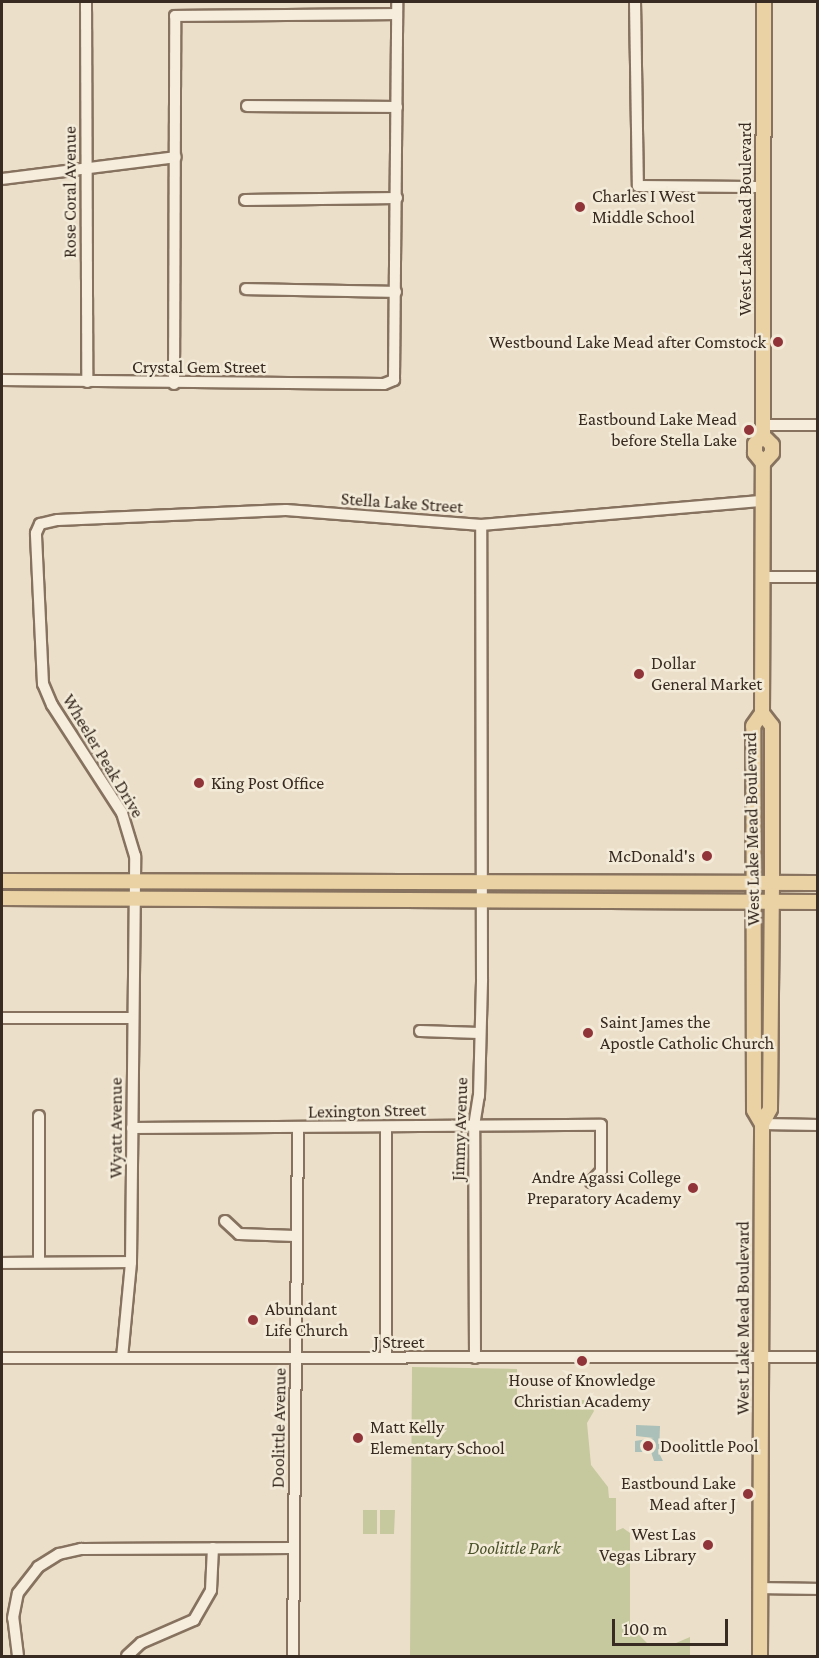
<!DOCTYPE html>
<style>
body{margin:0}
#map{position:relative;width:819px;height:1658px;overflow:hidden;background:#ebdfc9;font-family:"Crimson Pro",serif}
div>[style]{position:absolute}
.green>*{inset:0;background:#c6c99e}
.water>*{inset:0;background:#aac0b8}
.roads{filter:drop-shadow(2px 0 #86725f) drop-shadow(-2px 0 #86725f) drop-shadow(0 2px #86725f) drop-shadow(0 -2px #86725f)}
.minor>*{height:10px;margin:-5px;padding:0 5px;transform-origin:5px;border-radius:5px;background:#f6eddc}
.major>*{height:14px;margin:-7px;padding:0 7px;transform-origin:7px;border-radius:7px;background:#ead2a5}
.dots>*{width:16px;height:16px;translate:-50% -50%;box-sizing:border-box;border:3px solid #f3ead8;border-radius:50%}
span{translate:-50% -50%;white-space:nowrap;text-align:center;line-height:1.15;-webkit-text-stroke:5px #f3ead8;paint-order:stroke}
.street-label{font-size:18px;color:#382b21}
.poi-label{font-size:18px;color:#382b21}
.left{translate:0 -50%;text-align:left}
.right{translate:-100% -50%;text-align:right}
.park-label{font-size:18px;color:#4a532a;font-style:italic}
.frame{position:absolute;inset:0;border:3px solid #382b21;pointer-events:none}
.scale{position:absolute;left:612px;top:1619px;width:116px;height:27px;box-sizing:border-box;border:3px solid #382b21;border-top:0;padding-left:8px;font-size:18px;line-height:21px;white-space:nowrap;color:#382b21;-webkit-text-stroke:4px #f3ead8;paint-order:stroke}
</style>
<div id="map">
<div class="green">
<i style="clip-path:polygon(412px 1367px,517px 1369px,517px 1398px,584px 1400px,590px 1404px,594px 1411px,587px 1423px,591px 1465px,608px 1487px,609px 1498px,616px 1498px,616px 1531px,623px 1528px,630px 1533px,630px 1626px,647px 1643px,676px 1643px,690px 1637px,690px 1656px,410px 1656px)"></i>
<i style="clip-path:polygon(363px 1510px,377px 1510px,377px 1534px,363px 1534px)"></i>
<i style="clip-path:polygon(380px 1510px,395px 1510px,394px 1534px,380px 1534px)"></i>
</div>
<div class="water">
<i style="clip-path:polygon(636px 1425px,660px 1426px,659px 1453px,663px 1461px,654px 1461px,651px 1452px,635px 1452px,635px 1441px,654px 1438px,636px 1436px)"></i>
</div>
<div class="roads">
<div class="minor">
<i style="left:86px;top:2px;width:380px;rotate:89.8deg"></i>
<i style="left:635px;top:2px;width:184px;rotate:89.1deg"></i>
<i style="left:638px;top:186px;width:125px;rotate:0.5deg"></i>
<i style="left:247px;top:106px;width:150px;rotate:0.4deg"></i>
<i style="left:2px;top:179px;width:175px;rotate:-7.2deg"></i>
<i style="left:245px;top:200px;width:152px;rotate:-0.8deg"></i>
<i style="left:246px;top:289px;width:150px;rotate:1.1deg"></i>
<i style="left:2px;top:380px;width:382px;rotate:0.6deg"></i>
<i style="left:384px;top:384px;width:11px;rotate:-22deg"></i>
<i style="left:394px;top:380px;width:378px;rotate:-89.5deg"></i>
<i style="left:174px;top:384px;width:368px;rotate:-89.8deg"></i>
<i style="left:175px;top:16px;width:222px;rotate:-0.5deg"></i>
<i style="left:763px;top:425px;width:55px"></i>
<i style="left:763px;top:577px;width:55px"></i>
<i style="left:2px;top:1018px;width:131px"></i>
<i style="left:420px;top:1031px;width:59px;rotate:1.9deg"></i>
<i style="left:762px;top:1124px;width:56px;rotate:1deg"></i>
<i style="left:132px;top:1128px;width:469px;rotate:-0.4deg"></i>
<i style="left:601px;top:1125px;width:46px;rotate:90deg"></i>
<i style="left:601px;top:1171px;width:15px;rotate:132deg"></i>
<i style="left:386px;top:1129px;width:229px;rotate:90deg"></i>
<i style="left:225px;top:1221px;width:19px;rotate:43deg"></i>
<i style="left:239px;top:1234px;width:56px;rotate:2deg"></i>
<i style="left:39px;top:1262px;width:146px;rotate:-90deg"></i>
<i style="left:2px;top:1263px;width:129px;rotate:-0.4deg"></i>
<i style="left:2px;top:1358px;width:816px;rotate:-0.07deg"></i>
<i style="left:122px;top:1358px;width:96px;rotate:-84.6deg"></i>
<i style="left:131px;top:1262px;width:406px;rotate:-89.4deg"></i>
<i style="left:135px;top:856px;width:45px;rotate:-106.8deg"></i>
<i style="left:122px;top:813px;width:129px;rotate:-122.9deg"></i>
<i style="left:52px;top:705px;width:23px;rotate:-113deg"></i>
<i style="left:43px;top:684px;width:151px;rotate:-92.7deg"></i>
<i style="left:36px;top:533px;width:10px;rotate:-66deg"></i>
<i style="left:40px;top:524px;width:18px;rotate:-13deg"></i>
<i style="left:58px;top:520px;width:228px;rotate:-2.5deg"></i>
<i style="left:286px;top:510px;width:196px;rotate:4.4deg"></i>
<i style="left:481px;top:525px;width:283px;rotate:-4.9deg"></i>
<i style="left:475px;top:1358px;width:232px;rotate:-90.2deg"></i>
<i style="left:474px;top:1126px;width:30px;rotate:-81deg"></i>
<i style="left:479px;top:1096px;width:117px;rotate:-88.5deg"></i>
<i style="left:482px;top:979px;width:454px;rotate:-90.1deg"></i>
<i style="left:760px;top:1588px;width:58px;rotate:1deg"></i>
<i style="left:18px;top:1656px;width:38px;rotate:-97deg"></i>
<i style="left:13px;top:1618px;width:25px;rotate:-79deg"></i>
<i style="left:18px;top:1593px;width:33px;rotate:-52deg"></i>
<i style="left:38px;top:1567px;width:25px;rotate:-32deg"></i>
<i style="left:59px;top:1554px;width:23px;rotate:-13deg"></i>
<i style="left:81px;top:1549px;width:212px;rotate:-0.3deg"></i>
<i style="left:127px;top:1656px;width:19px;rotate:-43deg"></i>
<i style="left:141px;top:1643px;width:58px;rotate:-23.5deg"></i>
<i style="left:194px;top:1620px;width:34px;rotate:-60deg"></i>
<i style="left:211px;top:1590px;width:42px;rotate:-87.3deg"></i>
<i style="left:293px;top:1656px;width:527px;rotate:-89.46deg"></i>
</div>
<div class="major">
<i style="left:763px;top:463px;width:13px;rotate:-48deg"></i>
<i style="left:772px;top:453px;width:8px;rotate:-90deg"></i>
<i style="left:772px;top:445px;width:13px;rotate:-135deg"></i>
<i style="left:763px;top:436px;width:434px;rotate:-89.9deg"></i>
<i style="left:2px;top:881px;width:816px;rotate:0.14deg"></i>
<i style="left:2px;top:898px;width:816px;rotate:0.28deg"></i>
<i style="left:762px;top:1124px;width:16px;rotate:-120deg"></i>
<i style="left:754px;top:1110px;width:384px;rotate:-90.1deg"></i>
<i style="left:753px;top:726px;width:16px;rotate:-55deg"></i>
<i style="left:762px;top:713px;width:250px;rotate:-89.8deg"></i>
<i style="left:763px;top:463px;width:13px;rotate:-129deg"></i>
<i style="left:755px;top:453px;width:9px;rotate:-90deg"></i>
<i style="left:755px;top:444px;width:11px;rotate:-45deg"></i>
<i style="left:760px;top:1656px;width:532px;rotate:-89.78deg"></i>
<i style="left:762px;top:1124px;width:17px;rotate:-62deg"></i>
<i style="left:770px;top:1109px;width:227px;rotate:-89.5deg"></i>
<i style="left:772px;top:882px;width:156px;rotate:-90deg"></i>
<i style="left:772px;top:726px;width:16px;rotate:-128deg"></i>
</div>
</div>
<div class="dots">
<i style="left:580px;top:207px;background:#903439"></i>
<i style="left:778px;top:342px;background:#903439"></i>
<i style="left:749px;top:430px;background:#903439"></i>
<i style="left:639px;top:674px;background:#903439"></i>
<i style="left:199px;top:783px;background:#903439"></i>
<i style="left:707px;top:856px;background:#903439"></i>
<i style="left:588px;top:1033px;background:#903439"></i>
<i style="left:693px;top:1188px;background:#903439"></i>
<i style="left:253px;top:1320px;background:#903439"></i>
<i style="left:582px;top:1361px;background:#903439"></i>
<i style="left:358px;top:1438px;background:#903439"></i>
<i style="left:648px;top:1446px;background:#903439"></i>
<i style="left:748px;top:1494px;background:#903439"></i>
<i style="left:708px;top:1545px;background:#903439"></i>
</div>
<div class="street-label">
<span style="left:70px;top:192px;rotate:-90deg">Rose Coral Avenue</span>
<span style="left:745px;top:219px;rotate:-90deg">West Lake Mead Boulevard</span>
<span style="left:199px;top:367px">Crystal Gem Street</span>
<span style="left:402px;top:503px;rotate:4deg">Stella Lake Street</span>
<span style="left:103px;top:756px;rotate:59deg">Wheeler Peak Drive</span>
<span style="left:752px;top:829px;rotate:-91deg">West Lake Mead Boulevard</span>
<span style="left:367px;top:1111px;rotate:-1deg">Lexington Street</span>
<span style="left:116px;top:1128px;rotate:-90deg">Wyatt Avenue</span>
<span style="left:460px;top:1129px;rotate:-88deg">Jimmy Avenue</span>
<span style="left:743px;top:1318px;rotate:-90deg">West Lake Mead Boulevard</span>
<span style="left:399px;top:1342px">J Street</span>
<span style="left:279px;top:1428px;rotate:-89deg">Doolittle Avenue</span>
</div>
<div class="poi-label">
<span class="left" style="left:592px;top:207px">Charles I West<br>Middle School</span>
<span class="right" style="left:766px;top:342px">Westbound Lake Mead after Comstock</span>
<span class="right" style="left:737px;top:430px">Eastbound Lake Mead<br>before Stella Lake</span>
<span class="left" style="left:651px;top:674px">Dollar<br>General Market</span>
<span class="left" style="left:211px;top:783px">King Post Office</span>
<span class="right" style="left:695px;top:856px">McDonald's</span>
<span class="left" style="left:600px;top:1033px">Saint James the<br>Apostle Catholic Church</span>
<span class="right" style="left:681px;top:1188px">Andre Agassi College<br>Preparatory Academy</span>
<span class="left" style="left:265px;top:1320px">Abundant<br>Life Church</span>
<span style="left:582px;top:1391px">House of Knowledge<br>Christian Academy</span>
<span class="left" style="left:370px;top:1438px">Matt Kelly<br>Elementary School</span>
<span class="left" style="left:660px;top:1446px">Doolittle Pool</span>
<span class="right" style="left:736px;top:1494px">Eastbound Lake<br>Mead after J</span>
<span class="right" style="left:696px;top:1545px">West Las<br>Vegas Library</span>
</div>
<div class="park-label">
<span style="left:514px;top:1548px">Doolittle Park</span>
</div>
<div class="frame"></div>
<div class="scale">100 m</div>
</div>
